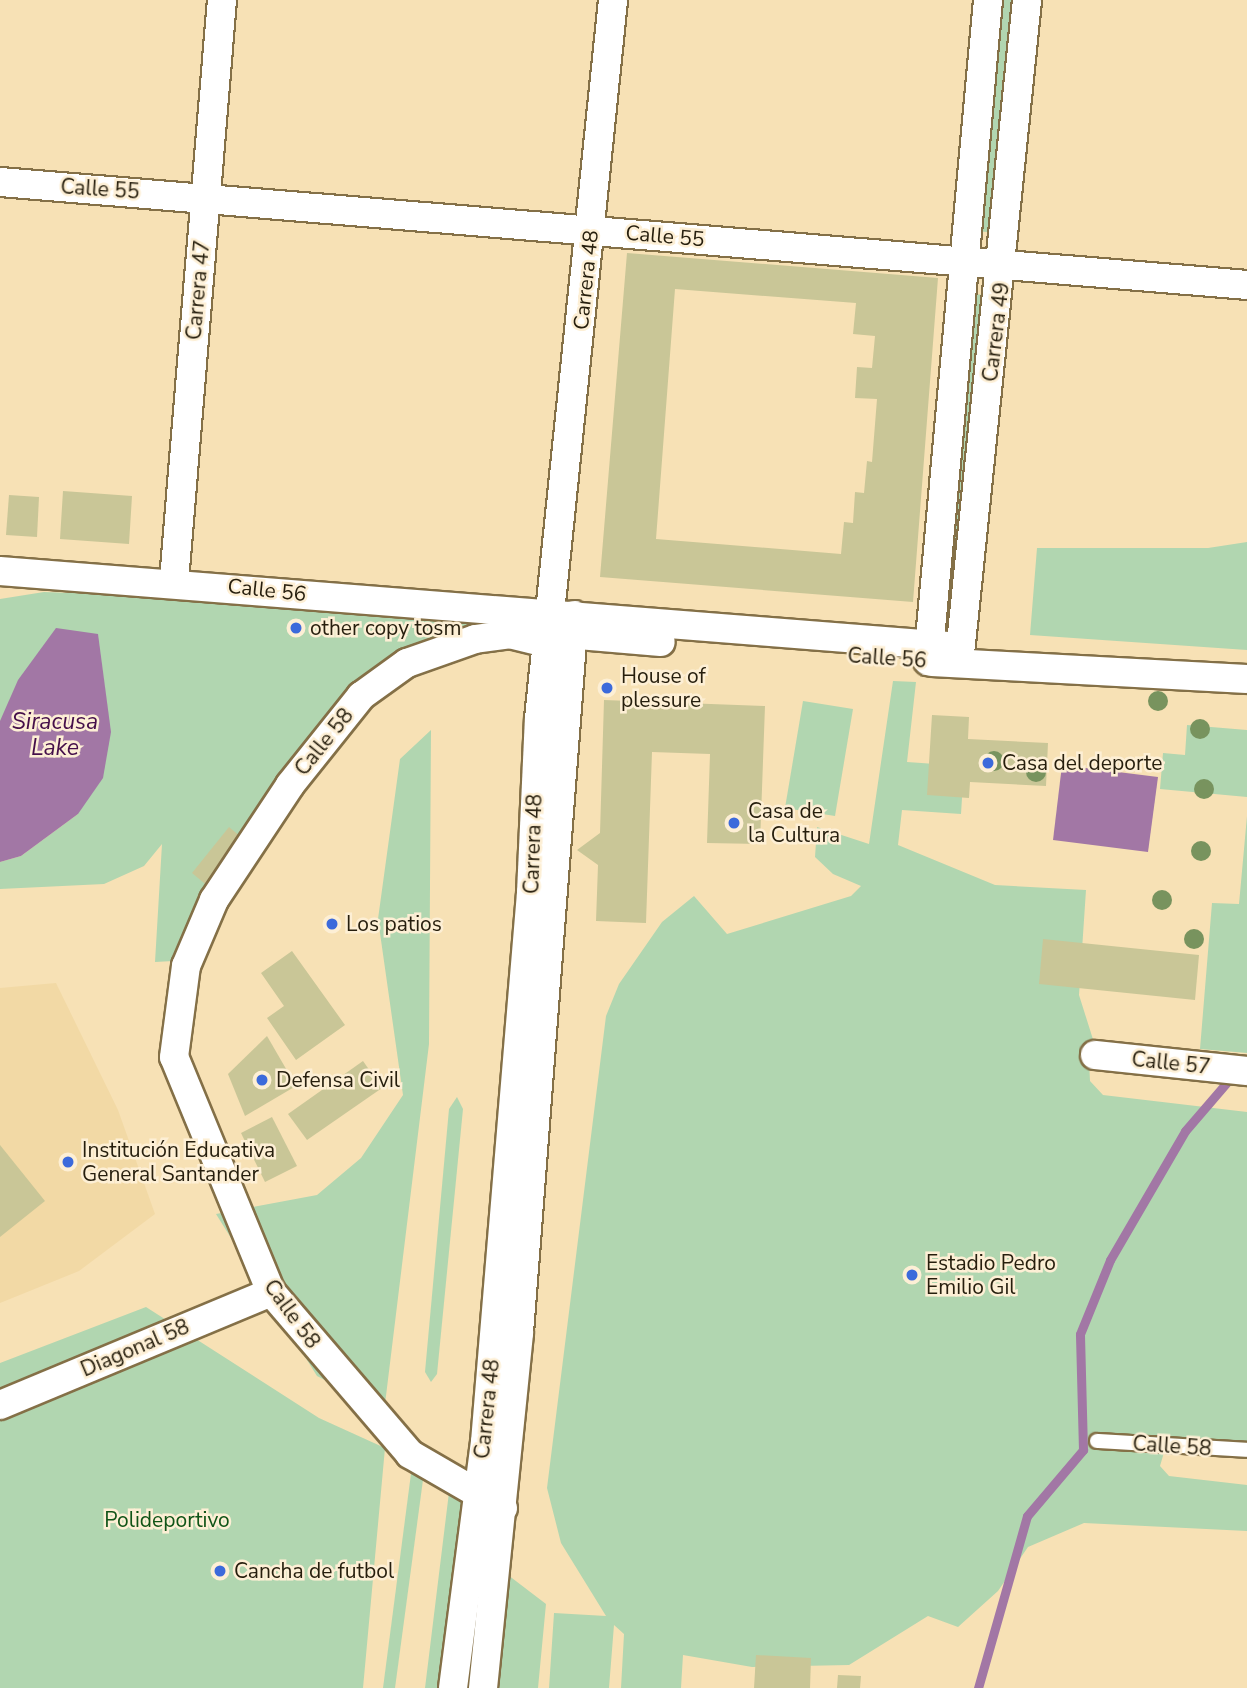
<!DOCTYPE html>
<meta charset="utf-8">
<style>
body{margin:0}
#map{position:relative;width:1247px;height:1688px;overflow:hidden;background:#f7e1b5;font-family:"Nunito Sans",sans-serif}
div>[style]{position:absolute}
.built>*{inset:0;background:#f2d9a5}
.green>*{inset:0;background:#b1d6b0}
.water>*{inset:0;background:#a277a5}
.stream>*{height:9px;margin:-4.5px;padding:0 4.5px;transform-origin:4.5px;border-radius:4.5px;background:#a277a5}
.building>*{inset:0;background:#c9c697}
.roads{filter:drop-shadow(2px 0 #847047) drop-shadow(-2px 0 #847047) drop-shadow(0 2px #847047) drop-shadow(0 -2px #847047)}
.lane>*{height:14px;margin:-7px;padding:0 7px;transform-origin:7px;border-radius:7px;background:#fff}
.street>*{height:28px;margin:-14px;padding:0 14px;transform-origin:14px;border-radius:14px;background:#fff}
.trees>*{width:20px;height:20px;margin:-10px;border-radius:50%;background:#78935e}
.dots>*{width:19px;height:19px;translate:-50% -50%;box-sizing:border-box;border:4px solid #fdefd5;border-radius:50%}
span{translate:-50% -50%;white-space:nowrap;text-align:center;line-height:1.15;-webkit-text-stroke:5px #fdefd5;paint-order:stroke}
.street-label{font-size:21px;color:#261e0d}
.poi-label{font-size:21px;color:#261e0d}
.left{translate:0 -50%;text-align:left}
.park-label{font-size:21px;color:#105417}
.water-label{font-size:23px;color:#450f4a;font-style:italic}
</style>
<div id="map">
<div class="built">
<i style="clip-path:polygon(56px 983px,118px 1110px,155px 1214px,79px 1271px,0 1303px,0 988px)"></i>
</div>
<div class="green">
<i style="clip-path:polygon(995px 0,1018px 0,998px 233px,976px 231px)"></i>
<i style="clip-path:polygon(968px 293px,983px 295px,951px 624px,936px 623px)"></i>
<i style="clip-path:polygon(1247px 542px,1247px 650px,1030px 635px,1037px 548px,1208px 548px)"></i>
<i style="clip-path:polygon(44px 592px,130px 595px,528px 621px,455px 643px,365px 691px,191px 960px,155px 962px,162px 844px,144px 866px,104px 884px,0 889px,0 862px,21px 856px,78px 814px,0 721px,0 599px)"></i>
<i style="clip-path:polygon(893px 681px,916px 682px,907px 762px,964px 766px,961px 814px,902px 810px,898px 845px,995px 885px,1086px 890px,1079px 995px,1097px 1052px,1089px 1060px,1090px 1081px,1103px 1095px,1247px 1112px,1247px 1454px,1165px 1449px,1160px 1466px,1169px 1476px,1247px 1485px,1247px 1531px,1084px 1523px,1028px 1547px,998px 1591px,958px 1627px,928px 1616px,849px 1665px,752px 1667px,683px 1655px,681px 1688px,621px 1688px,624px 1634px,614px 1625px,609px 1688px,549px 1688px,554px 1613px,606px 1616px,561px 1543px,547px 1488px,606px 1016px,619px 984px,662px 922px,694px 896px,727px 934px,851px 896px,861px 886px,833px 874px,815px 857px,817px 827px,869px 844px)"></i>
<i style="clip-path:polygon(803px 701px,853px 709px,835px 816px,785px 808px)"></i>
<i style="clip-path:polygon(1187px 725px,1247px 730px,1247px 797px,1160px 789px,1163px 753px,1185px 755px)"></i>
<i style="clip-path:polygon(431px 730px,429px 1044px,385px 1404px,375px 1406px,317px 1376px,216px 1214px,317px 1195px,361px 1158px,403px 1095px,378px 919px,400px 759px)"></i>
<i style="clip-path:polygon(1247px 816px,1247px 1053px,1200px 1049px,1212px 903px,1239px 904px)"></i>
<i style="clip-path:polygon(457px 1097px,463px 1109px,437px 1374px,431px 1382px,425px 1372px,449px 1109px)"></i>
<i style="clip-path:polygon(146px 1307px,319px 1418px,385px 1448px,363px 1688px,0 1688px,0 1363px)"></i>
<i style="clip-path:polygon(425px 1465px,395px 1688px,383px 1688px,412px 1466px)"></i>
<i style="clip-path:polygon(451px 1476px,500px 1569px,546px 1604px,538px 1688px,425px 1688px)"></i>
</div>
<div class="water">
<i style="clip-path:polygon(56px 628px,98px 634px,111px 732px,103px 778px,78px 814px,21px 856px,0 862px,0 721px,18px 680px)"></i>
<i style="clip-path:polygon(1062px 765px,1158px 777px,1148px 852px,1053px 840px)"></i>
</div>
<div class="stream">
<i style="left:978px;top:1688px;width:179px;rotate:-74.1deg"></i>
<i style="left:1027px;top:1516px;width:87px;rotate:-49.7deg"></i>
<i style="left:1083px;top:1450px;width:116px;rotate:-91.5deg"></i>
<i style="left:1080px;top:1334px;width:80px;rotate:-67.9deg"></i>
<i style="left:1110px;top:1260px;width:149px;rotate:-59.8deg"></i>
<i style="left:1185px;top:1131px;width:75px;rotate:-49.3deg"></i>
</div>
<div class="building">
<i style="clip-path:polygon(evenodd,627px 253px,938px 278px,913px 602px,600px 577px,627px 253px,675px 289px,856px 303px,853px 334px,875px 336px,872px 368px,857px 367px,855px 398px,877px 399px,872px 462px,867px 461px,864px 493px,855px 492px,853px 523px,844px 522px,841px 554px,656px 539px,675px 289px)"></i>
<i style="clip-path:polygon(63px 491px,132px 496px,129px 544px,60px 539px)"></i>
<i style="clip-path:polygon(9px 495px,39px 497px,37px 537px,6px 535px)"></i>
<i style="clip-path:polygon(604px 700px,765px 706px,760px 844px,707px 843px,710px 754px,652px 752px,646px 923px,596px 921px,598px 865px,577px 850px,600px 833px)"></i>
<i style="clip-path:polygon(932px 715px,969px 717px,968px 739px,1048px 743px,1046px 786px,970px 782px,969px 798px,927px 795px)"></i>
<i style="clip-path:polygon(229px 827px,247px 842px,210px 888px,192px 873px)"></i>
<i style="clip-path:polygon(1043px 939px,1199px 955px,1195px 1000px,1039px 984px)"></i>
<i style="clip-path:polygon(292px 951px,345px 1025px,296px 1060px,267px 1018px,284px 1006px,261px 973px)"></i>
<i style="clip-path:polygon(267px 1036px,296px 1086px,245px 1116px,228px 1074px)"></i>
<i style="clip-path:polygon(363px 1061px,382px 1088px,307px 1140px,288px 1114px)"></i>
<i style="clip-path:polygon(272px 1117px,297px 1166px,265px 1182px,241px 1133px)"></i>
<i style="clip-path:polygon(0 1145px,45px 1201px,0 1237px)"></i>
<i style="clip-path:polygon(756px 1655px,811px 1658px,810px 1688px,754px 1688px)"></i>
<i style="clip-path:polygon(838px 1675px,861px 1676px,860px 1688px,837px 1688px)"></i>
</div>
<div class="roads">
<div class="lane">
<i style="left:1097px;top:1441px;width:150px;rotate:3.4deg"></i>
</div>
<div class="street">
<i style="left:0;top:182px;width:1251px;rotate:4.72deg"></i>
<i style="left:0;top:571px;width:963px;rotate:4.53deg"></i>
<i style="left:174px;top:581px;width:583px;rotate:-85.28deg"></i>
<i style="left:555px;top:633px;width:106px;rotate:4.9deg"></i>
<i style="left:928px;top:661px;width:664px;rotate:-84.81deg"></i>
<i style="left:932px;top:662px;width:315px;rotate:3.1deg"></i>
<i style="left:959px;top:663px;width:666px;rotate:-84.14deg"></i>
<i style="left:1095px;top:1055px;width:153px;rotate:6deg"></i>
<i style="left:0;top:1405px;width:294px;rotate:-22.6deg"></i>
<i style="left:503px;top:1508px;width:108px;rotate:-149.9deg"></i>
<i style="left:410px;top:1454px;width:213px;rotate:-130.6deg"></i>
<i style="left:271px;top:1292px;width:254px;rotate:-112.4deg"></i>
<i style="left:174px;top:1057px;width:92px;rotate:-82.5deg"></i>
<i style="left:186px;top:966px;width:72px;rotate:-67deg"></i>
<i style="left:214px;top:900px;width:138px;rotate:-56.5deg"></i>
<i style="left:290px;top:785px;width:114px;rotate:-51.4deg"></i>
<i style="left:361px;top:696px;width:57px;rotate:-35.7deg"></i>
<i style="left:407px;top:663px;width:72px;rotate:-19.4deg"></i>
<i style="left:475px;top:639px;width:34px;rotate:-8deg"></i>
<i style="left:509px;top:634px;width:42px;rotate:13.7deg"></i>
<i style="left:453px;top:1688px;width:248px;rotate:-82.6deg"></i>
<i style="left:485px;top:1442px;width:551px;rotate:-85.21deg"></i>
<i style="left:531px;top:893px;width:174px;rotate:-87.4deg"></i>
<i style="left:539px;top:719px;width:723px;rotate:-84.12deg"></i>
<i style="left:483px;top:1688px;width:358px;rotate:-84.2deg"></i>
<i style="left:519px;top:1332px;width:719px;rotate:-85.61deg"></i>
</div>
</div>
<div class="trees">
<i style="left:1158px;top:701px"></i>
<i style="left:1200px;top:729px"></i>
<i style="left:994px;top:761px"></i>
<i style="left:1036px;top:772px"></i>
<i style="left:1204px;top:789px"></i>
<i style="left:1201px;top:851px"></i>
<i style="left:1162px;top:900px"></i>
<i style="left:1194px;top:939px"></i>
</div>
<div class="dots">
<i style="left:296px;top:628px;background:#3c6adb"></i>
<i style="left:607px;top:688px;background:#3c6adb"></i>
<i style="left:988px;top:763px;background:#3c6adb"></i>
<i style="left:734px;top:823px;background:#3c6adb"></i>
<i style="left:332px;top:924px;background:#3c6adb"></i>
<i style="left:262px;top:1080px;background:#3c6adb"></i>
<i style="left:68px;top:1162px;background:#3c6adb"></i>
<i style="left:912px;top:1275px;background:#3c6adb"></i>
<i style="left:220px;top:1571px;background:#3c6adb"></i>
</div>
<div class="street-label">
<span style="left:100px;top:189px;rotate:4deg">Calle 55</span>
<span style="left:665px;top:236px;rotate:5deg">Calle 55</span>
<span style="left:586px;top:280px;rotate:-84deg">Carrera 48</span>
<span style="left:198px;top:290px;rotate:-85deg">Carrera 47</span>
<span style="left:996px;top:332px;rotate:-83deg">Carrera 49</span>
<span style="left:267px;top:590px;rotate:6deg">Calle 56</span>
<span style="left:887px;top:658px;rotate:4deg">Calle 56</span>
<span style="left:324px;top:742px;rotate:-51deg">Calle 58</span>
<span style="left:533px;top:844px;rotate:-88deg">Carrera 48</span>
<span style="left:1171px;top:1063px;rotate:6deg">Calle 57</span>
<span style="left:292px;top:1314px;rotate:54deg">Calle 58</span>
<span style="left:135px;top:1348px;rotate:-23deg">Diagonal 58</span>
<span style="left:487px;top:1409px;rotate:-84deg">Carrera 48</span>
<span style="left:1172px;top:1446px;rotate:4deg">Calle 58</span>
</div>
<div class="poi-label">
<span class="left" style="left:310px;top:628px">other copy tosm</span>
<span class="left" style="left:621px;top:688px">House of<br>plessure</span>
<span class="left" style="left:1002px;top:763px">Casa del deporte</span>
<span class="left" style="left:748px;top:823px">Casa de<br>la Cultura</span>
<span class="left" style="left:346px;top:924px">Los patios</span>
<span class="left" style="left:276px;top:1080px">Defensa Civil</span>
<span class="left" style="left:82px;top:1162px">Institución Educativa<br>General Santander</span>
<span class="left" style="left:926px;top:1275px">Estadio Pedro<br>Emilio Gil</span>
<span class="left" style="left:234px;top:1571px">Cancha de futbol</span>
</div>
<div class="park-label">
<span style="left:167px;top:1520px">Polideportivo</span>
</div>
<div class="water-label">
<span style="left:55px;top:735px">Siracusa<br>Lake</span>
</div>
</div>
